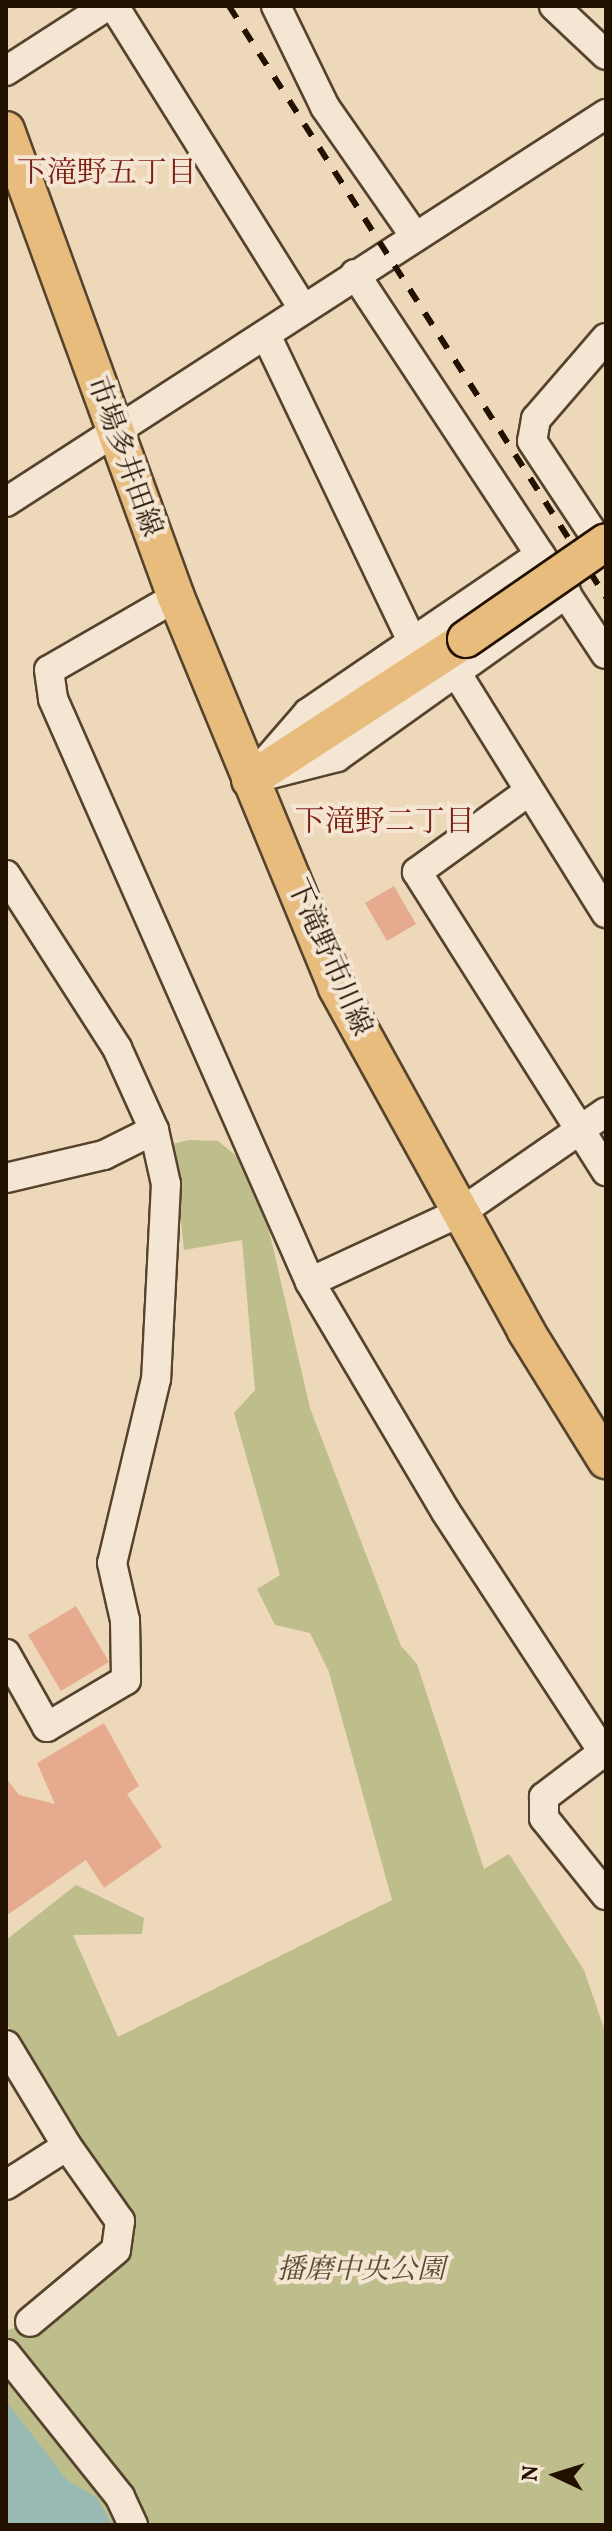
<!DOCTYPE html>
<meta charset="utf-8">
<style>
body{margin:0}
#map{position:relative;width:612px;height:2531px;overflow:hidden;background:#eed8ba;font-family:Vollkorn,"Noto Serif JP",serif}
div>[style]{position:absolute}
.green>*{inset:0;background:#bebd8c}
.water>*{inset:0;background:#99b9b3}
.building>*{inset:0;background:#e6ab8f}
.roads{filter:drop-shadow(2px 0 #56432e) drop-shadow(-2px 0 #56432e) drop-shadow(0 2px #56432e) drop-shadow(0 -2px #56432e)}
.minor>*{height:28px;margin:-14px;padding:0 14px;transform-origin:14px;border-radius:14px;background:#f4e6d2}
.major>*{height:36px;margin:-18px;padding:0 18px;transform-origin:18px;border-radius:18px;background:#e7bc7d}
.rail>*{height:6px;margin-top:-3px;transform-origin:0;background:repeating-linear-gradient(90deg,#231100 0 14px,transparent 0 28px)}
.bridges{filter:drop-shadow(2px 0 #231100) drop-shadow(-2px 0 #231100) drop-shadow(0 2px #231100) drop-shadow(0 -2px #231100)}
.major-bridge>*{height:36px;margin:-18px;padding:0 18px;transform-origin:18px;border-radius:18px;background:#e7bc7d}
span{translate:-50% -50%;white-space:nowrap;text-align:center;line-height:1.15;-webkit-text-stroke:8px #f4e6d2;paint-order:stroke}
.street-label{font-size:28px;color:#231100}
.park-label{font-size:28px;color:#594d31;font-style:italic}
.neighbourhood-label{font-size:30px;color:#7a1f14}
.frame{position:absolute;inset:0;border:8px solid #231100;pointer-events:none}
.north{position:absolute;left:516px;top:2435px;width:80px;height:80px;-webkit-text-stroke:6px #f4e6d2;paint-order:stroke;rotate:274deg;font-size:22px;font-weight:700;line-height:32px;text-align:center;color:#231100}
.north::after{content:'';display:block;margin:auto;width:28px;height:36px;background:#231100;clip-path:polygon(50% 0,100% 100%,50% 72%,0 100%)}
</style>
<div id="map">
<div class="green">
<i style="clip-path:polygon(189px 1140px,218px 1141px,244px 1162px,260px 1191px,310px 1408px,401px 1646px,417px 1664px,484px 1869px,509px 1854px,584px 1970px,606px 2034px,606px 2525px,6px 2525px,6px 2331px,30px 2322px,116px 2251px,120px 2221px,6px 2023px,6px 1940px,76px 1885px,144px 1918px,142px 1934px,73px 1935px,118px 2037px,392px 1900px,329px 1672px,310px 1633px,275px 1625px,257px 1589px,280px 1575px,234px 1413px,255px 1390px,242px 1240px,184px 1250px,173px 1144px)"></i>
</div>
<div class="water">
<i style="clip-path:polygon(6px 2401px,67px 2480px,97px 2498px,112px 2525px,6px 2525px)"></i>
</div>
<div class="building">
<i style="clip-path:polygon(394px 886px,416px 924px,387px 941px,365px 903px)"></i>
<i style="clip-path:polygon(76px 1606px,109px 1662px,61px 1691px,28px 1635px)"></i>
<i style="clip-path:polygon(104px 1723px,139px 1786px,127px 1794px,162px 1847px,104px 1888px,86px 1860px,6px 1916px,6px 1778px,19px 1795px,55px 1804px,37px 1763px)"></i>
</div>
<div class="roads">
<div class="minor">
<i style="left:114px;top:6px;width:356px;rotate:58deg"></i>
<i style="left:276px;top:6px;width:112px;rotate:64.1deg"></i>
<i style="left:325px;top:107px;width:156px;rotate:55.2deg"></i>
<i style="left:554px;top:6px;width:71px;rotate:43.3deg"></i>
<i style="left:6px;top:71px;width:120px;rotate:-32.8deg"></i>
<i style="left:355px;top:274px;width:455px;rotate:56.6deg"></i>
<i style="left:266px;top:335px;width:339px;rotate:64.5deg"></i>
<i style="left:606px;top:338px;width:107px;rotate:130.8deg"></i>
<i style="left:536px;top:419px;width:22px;rotate:100deg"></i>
<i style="left:532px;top:441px;width:134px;rotate:56.5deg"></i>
<i style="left:6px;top:502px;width:715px;rotate:-32.89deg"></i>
<i style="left:176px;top:597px;width:146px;rotate:150.1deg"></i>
<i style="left:49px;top:670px;width:29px;rotate:82deg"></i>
<i style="left:53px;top:699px;width:637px;rotate:66.21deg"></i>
<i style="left:310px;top:1282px;width:267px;rotate:59.4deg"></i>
<i style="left:446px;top:1512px;width:287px;rotate:56.8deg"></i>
<i style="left:459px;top:677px;width:278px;rotate:58.1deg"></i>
<i style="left:269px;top:758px;width:60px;rotate:-49.1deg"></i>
<i style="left:308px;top:713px;width:281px;rotate:-34.3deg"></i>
<i style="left:271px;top:774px;width:68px;rotate:-14.4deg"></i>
<i style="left:337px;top:757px;width:282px;rotate:-35.5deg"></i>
<i style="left:528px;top:792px;width:137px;rotate:144.2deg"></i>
<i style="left:417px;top:872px;width:354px;rotate:57.7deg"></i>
<i style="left:6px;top:875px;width:206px;rotate:57.3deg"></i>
<i style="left:117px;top:1048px;width:90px;rotate:65.7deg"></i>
<i style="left:154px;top:1130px;width:55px;rotate:77.5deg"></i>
<i style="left:166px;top:1184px;width:195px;rotate:92.9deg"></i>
<i style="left:156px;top:1379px;width:189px;rotate:103.4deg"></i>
<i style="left:112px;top:1563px;width:58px;rotate:77.2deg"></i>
<i style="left:125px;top:1620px;width:60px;rotate:89deg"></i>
<i style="left:126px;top:1680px;width:92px;rotate:149.3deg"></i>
<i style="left:47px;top:1727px;width:84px;rotate:-119.3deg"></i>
<i style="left:6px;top:1178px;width:101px;rotate:-13.2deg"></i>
<i style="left:104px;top:1155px;width:56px;rotate:-26.6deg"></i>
<i style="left:310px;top:1282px;width:166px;rotate:-24.9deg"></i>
<i style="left:461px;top:1212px;width:176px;rotate:-34.6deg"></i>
<i style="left:606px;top:1750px;width:78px;rotate:142.8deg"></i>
<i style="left:544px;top:1797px;width:21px;rotate:90deg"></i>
<i style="left:544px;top:1818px;width:99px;rotate:51.2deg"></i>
<i style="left:6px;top:2045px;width:118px;rotate:58.9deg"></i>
<i style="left:6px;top:2185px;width:72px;rotate:-32.6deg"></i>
<i style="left:67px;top:2146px;width:92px;rotate:54.8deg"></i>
<i style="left:120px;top:2221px;width:29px;rotate:98deg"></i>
<i style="left:116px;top:2250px;width:112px;rotate:140.1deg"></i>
<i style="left:6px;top:2354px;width:183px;rotate:51.4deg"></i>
<i style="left:120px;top:2497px;width:31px;rotate:65deg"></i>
</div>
<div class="major">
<i style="left:6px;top:130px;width:497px;rotate:70deg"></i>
<i style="left:176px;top:597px;width:423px;rotate:67.6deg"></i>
<i style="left:337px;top:988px;width:392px;rotate:61.1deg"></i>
<i style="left:526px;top:1331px;width:152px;rotate:58.2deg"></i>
<i style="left:250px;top:780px;width:258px;rotate:-33.1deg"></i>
</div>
</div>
<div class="rail">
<i style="left:229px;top:6px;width:701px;rotate:57.47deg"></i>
</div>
<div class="bridges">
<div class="major-bridge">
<i style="left:466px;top:639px;width:170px;rotate:-34.7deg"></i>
</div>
</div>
<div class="street-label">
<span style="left:123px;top:457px;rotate:70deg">市場多井田線</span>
<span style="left:328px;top:958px;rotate:66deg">下滝野市川線</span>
</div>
<div class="park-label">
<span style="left:361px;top:2271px">播磨中央公園</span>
</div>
<div class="neighbourhood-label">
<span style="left:107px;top:174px">下滝野五丁目</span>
<span style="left:385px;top:823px">下滝野二丁目</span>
</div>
<div class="frame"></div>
<div class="north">N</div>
</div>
